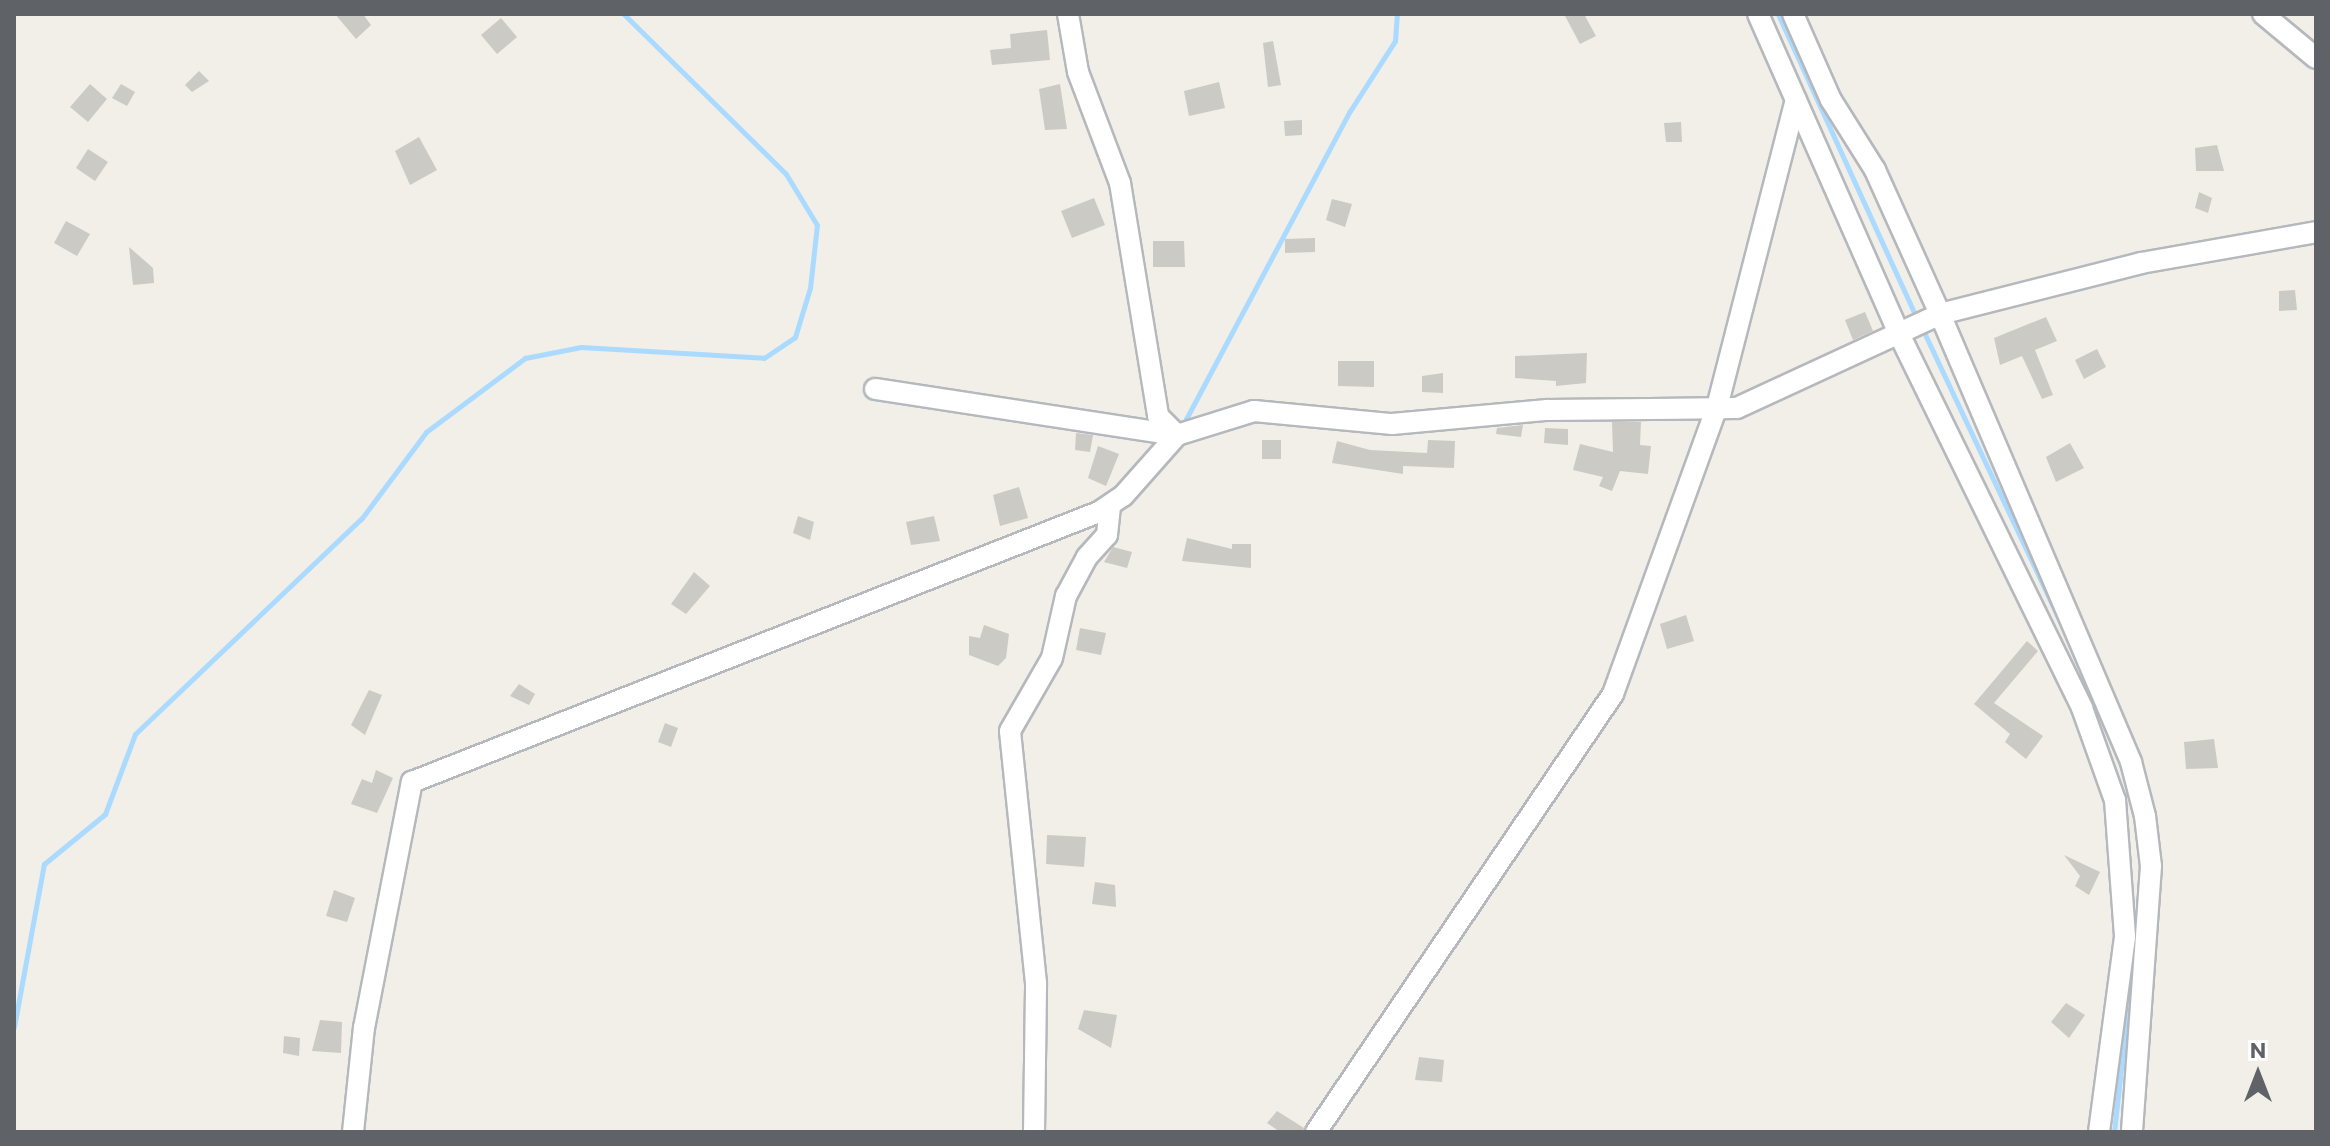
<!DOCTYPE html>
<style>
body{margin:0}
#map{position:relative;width:2330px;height:1146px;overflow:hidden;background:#f1efe8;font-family:Commissioner,sans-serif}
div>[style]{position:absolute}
.stream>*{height:5px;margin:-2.5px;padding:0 2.5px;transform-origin:2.5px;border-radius:2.5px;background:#aadaff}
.building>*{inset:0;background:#cccac5}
.roads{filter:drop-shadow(2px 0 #b5b8bc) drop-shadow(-2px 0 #b5b8bc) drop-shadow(0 2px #b5b8bc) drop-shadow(0 -2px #b5b8bc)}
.minor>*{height:20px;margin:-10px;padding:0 10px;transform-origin:10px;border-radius:10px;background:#fff}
span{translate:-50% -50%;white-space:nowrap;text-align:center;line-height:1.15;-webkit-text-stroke:6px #fff;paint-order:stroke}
.frame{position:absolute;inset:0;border:16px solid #5f6368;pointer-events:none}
.north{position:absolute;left:2218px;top:1034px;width:80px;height:80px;-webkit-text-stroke:6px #fff;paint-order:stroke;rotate:0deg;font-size:22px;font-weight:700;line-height:32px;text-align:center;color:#5f6368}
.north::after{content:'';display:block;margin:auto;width:28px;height:36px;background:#5f6368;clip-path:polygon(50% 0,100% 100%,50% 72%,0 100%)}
</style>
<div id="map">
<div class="stream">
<i style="left:1778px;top:14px;width:335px;rotate:65.5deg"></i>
<i style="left:1922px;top:328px;width:322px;rotate:64.8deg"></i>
<i style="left:1186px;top:419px;width:349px;rotate:-62deg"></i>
<i style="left:1350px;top:111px;width:83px;rotate:-57.3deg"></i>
<i style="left:1395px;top:41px;width:27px;rotate:-86deg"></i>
<i style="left:14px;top:1027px;width:166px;rotate:-79.6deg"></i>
<i style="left:44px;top:864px;width:79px;rotate:-39.3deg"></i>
<i style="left:105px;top:814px;width:85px;rotate:-69.4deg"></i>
<i style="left:135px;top:734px;width:313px;rotate:-43.6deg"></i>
<i style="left:362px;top:518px;width:107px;rotate:-53.3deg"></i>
<i style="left:426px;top:432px;width:124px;rotate:-36.8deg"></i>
<i style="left:525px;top:358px;width:57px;rotate:-11.1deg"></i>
<i style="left:581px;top:347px;width:183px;rotate:3.4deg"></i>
<i style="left:764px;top:358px;width:37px;rotate:-34deg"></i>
<i style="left:795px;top:337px;width:51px;rotate:-73deg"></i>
<i style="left:810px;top:288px;width:63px;rotate:-83.7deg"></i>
<i style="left:817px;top:225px;width:60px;rotate:-121.3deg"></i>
<i style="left:786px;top:174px;width:228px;rotate:-135.4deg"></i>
<i style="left:2114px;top:1132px;width:220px;rotate:-83.7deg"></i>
</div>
<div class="building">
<i style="clip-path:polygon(335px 14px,363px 14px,371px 25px,356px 39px)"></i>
<i style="clip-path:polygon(1564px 14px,1584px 14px,1596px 36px,1580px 44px)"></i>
<i style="clip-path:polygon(501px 18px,517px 37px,497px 54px,481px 35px)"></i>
<i style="clip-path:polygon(1047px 30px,1050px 60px,992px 65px,990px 50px,1011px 48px,1010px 34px)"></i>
<i style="clip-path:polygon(1273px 41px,1281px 85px,1268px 87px,1263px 43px)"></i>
<i style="clip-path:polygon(199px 71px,209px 81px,192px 92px,185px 85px)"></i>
<i style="clip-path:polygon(1219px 82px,1225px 108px,1189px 116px,1184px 91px)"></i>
<i style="clip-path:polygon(90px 84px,107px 99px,88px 122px,70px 107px)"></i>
<i style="clip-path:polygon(121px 84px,135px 92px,127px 106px,112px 98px)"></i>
<i style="clip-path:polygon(1060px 84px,1067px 129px,1045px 130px,1039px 89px)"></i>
<i style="clip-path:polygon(1302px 120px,1302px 135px,1285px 136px,1284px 121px)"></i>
<i style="clip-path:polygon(1681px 122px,1682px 142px,1666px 142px,1664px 123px)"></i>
<i style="clip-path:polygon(419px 137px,437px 170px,410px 185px,395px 151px)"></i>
<i style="clip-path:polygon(2217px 145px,2224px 171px,2196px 171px,2195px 148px)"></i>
<i style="clip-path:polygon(88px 149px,108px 162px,95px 181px,76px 168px)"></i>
<i style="clip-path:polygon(2199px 192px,2212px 198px,2208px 213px,2195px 208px)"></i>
<i style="clip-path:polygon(1094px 198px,1105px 225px,1072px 238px,1061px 211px)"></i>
<i style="clip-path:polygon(1332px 199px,1352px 204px,1345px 227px,1326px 220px)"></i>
<i style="clip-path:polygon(66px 221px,90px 234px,77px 256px,54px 243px)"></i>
<i style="clip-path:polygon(1315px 238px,1315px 252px,1285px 253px,1285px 239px)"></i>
<i style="clip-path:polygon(1153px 241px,1184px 241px,1185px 267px,1153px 267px)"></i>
<i style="clip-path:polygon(129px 247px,153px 268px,154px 283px,133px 285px)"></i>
<i style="clip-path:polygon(2295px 290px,2297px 310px,2279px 311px,2279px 291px)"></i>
<i style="clip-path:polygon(1865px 312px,1873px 331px,1853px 340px,1845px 320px)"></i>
<i style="clip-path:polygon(2046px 317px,2057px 341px,2035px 350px,2053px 395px,2042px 399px,2022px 356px,2000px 365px,1994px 338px)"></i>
<i style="clip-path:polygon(2097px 349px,2106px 367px,2084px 379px,2075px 360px)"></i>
<i style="clip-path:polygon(1587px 353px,1586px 383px,1556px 386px,1556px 381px,1515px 378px,1515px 356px)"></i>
<i style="clip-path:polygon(1338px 361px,1374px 361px,1374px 387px,1338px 386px)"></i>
<i style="clip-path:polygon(1443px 373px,1443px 393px,1422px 392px,1422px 376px)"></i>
<i style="clip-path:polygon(1612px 422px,1641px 422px,1640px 445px,1651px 446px,1648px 474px,1620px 471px,1612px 491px,1599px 486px,1603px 477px,1573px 470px,1580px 444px,1613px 452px)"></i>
<i style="clip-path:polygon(1523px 425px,1521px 437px,1496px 434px,1497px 428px)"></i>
<i style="clip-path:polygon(1545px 428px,1568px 429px,1568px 445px,1544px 443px)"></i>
<i style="clip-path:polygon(1076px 433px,1093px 435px,1090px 452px,1075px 450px)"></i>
<i style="clip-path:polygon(1262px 440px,1281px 440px,1281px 459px,1262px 459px)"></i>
<i style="clip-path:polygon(1428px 440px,1455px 441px,1454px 468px,1403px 466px,1403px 474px,1332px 463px,1337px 441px,1370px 450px,1427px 453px)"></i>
<i style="clip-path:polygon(2070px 443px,2084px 468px,2056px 482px,2046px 457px)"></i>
<i style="clip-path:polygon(1098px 446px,1119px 454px,1106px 486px,1088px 478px)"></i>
<i style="clip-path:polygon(1019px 487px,1028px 518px,1000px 526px,993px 495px)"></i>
<i style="clip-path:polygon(798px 516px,814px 522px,810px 540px,793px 533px)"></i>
<i style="clip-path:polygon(934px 516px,940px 541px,911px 545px,906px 522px)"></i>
<i style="clip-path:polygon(1187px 538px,1232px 549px,1232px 544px,1251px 544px,1251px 568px,1182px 561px)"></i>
<i style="clip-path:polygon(1113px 547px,1132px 552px,1127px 568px,1104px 562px)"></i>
<i style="clip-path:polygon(694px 572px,710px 586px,686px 614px,671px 604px)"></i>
<i style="clip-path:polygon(1686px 615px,1694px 641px,1667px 649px,1660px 624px)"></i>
<i style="clip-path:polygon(984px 625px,1009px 634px,1006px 658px,998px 666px,969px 655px,969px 636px,980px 638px)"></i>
<i style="clip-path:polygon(1080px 628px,1106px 633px,1101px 655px,1076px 650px)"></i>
<i style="clip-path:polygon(2027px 641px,2038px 651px,1994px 703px,2043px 736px,2026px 759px,2005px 742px,2010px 734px,1974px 704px)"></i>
<i style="clip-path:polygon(519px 684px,535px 694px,529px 705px,510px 696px)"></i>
<i style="clip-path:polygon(369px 690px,382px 695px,365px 735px,351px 725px)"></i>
<i style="clip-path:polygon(665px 723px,678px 728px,671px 747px,658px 742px)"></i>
<i style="clip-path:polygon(2214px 739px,2218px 768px,2186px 769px,2184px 742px)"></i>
<i style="clip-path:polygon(376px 770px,393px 778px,377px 813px,351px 804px,362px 779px,372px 783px)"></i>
<i style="clip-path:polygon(1047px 835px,1086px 837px,1084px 867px,1046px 864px)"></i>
<i style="clip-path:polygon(2064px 855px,2100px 872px,2089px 895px,2075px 886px,2080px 876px)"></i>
<i style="clip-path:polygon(1095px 882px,1115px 885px,1116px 907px,1092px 904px)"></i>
<i style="clip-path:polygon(334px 890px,355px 898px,347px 922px,326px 916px)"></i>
<i style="clip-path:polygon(2066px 1003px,2085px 1015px,2069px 1038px,2051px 1022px)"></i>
<i style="clip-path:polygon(1084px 1010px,1117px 1015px,1111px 1048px,1078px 1029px)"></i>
<i style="clip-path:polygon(320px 1020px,342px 1022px,341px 1053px,312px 1051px)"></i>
<i style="clip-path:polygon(284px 1036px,300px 1038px,299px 1056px,283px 1053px)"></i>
<i style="clip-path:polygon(1419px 1057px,1444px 1060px,1442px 1082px,1415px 1080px)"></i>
<i style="clip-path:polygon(1277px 1111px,1304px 1128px,1303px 1132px,1280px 1132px,1267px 1123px)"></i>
</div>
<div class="roads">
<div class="minor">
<i style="left:1068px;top:14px;width:59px;rotate:80.2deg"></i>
<i style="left:1078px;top:72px;width:119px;rotate:69.3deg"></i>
<i style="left:1120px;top:183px;width:236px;rotate:80.7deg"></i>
<i style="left:1158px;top:416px;width:27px;rotate:45deg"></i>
<i style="left:1177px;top:435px;width:81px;rotate:-17.3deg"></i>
<i style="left:1254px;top:411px;width:139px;rotate:5.4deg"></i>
<i style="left:1392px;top:424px;width:156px;rotate:-5.2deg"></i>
<i style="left:1547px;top:410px;width:190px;rotate:-0.6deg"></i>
<i style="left:1737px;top:408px;width:224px;rotate:-24.8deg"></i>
<i style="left:1940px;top:314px;width:207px;rotate:-14.2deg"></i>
<i style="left:2141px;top:263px;width:178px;rotate:-10deg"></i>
<i style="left:1758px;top:14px;width:352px;rotate:66.2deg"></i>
<i style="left:1900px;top:336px;width:414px;rotate:63.9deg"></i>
<i style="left:2082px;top:708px;width:98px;rotate:70.3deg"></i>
<i style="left:2115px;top:800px;width:137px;rotate:85.8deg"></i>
<i style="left:2125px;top:937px;width:197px;rotate:97.6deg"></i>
<i style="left:1793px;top:14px;width:94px;rotate:66.2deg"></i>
<i style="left:1831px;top:100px;width:83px;rotate:57.8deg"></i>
<i style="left:1875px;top:170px;width:158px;rotate:65.7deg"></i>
<i style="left:1940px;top:314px;width:487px;rotate:66.9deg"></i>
<i style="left:2131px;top:762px;width:56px;rotate:75.5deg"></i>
<i style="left:2145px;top:816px;width:50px;rotate:83.2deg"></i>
<i style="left:2151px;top:866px;width:267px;rotate:94.1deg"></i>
<i style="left:2263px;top:14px;width:69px;rotate:39.7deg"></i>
<i style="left:875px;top:389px;width:305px;rotate:8.7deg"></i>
<i style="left:353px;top:1132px;width:105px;rotate:-84deg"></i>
<i style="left:364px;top:1028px;width:251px;rotate:-79deg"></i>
<i style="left:412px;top:782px;width:738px;rotate:-21.46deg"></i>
<i style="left:1099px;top:512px;width:29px;rotate:-34deg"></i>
<i style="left:1123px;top:496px;width:81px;rotate:-48.5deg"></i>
<i style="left:1034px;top:1132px;width:149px;rotate:-89.2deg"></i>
<i style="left:1036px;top:983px;width:253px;rotate:-95.9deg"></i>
<i style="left:1010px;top:731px;width:84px;rotate:-60.1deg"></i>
<i style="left:1052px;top:658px;width:64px;rotate:-77.3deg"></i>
<i style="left:1066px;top:596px;width:44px;rotate:-61.7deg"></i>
<i style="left:1087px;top:557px;width:30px;rotate:-48deg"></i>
<i style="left:1107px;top:535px;width:30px;rotate:-84deg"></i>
<i style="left:1316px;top:1132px;width:529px;rotate:-55.86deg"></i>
<i style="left:1613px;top:694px;width:305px;rotate:-70.1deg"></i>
<i style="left:1717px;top:407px;width:317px;rotate:-75.6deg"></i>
</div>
</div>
<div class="frame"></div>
<div class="north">N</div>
</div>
